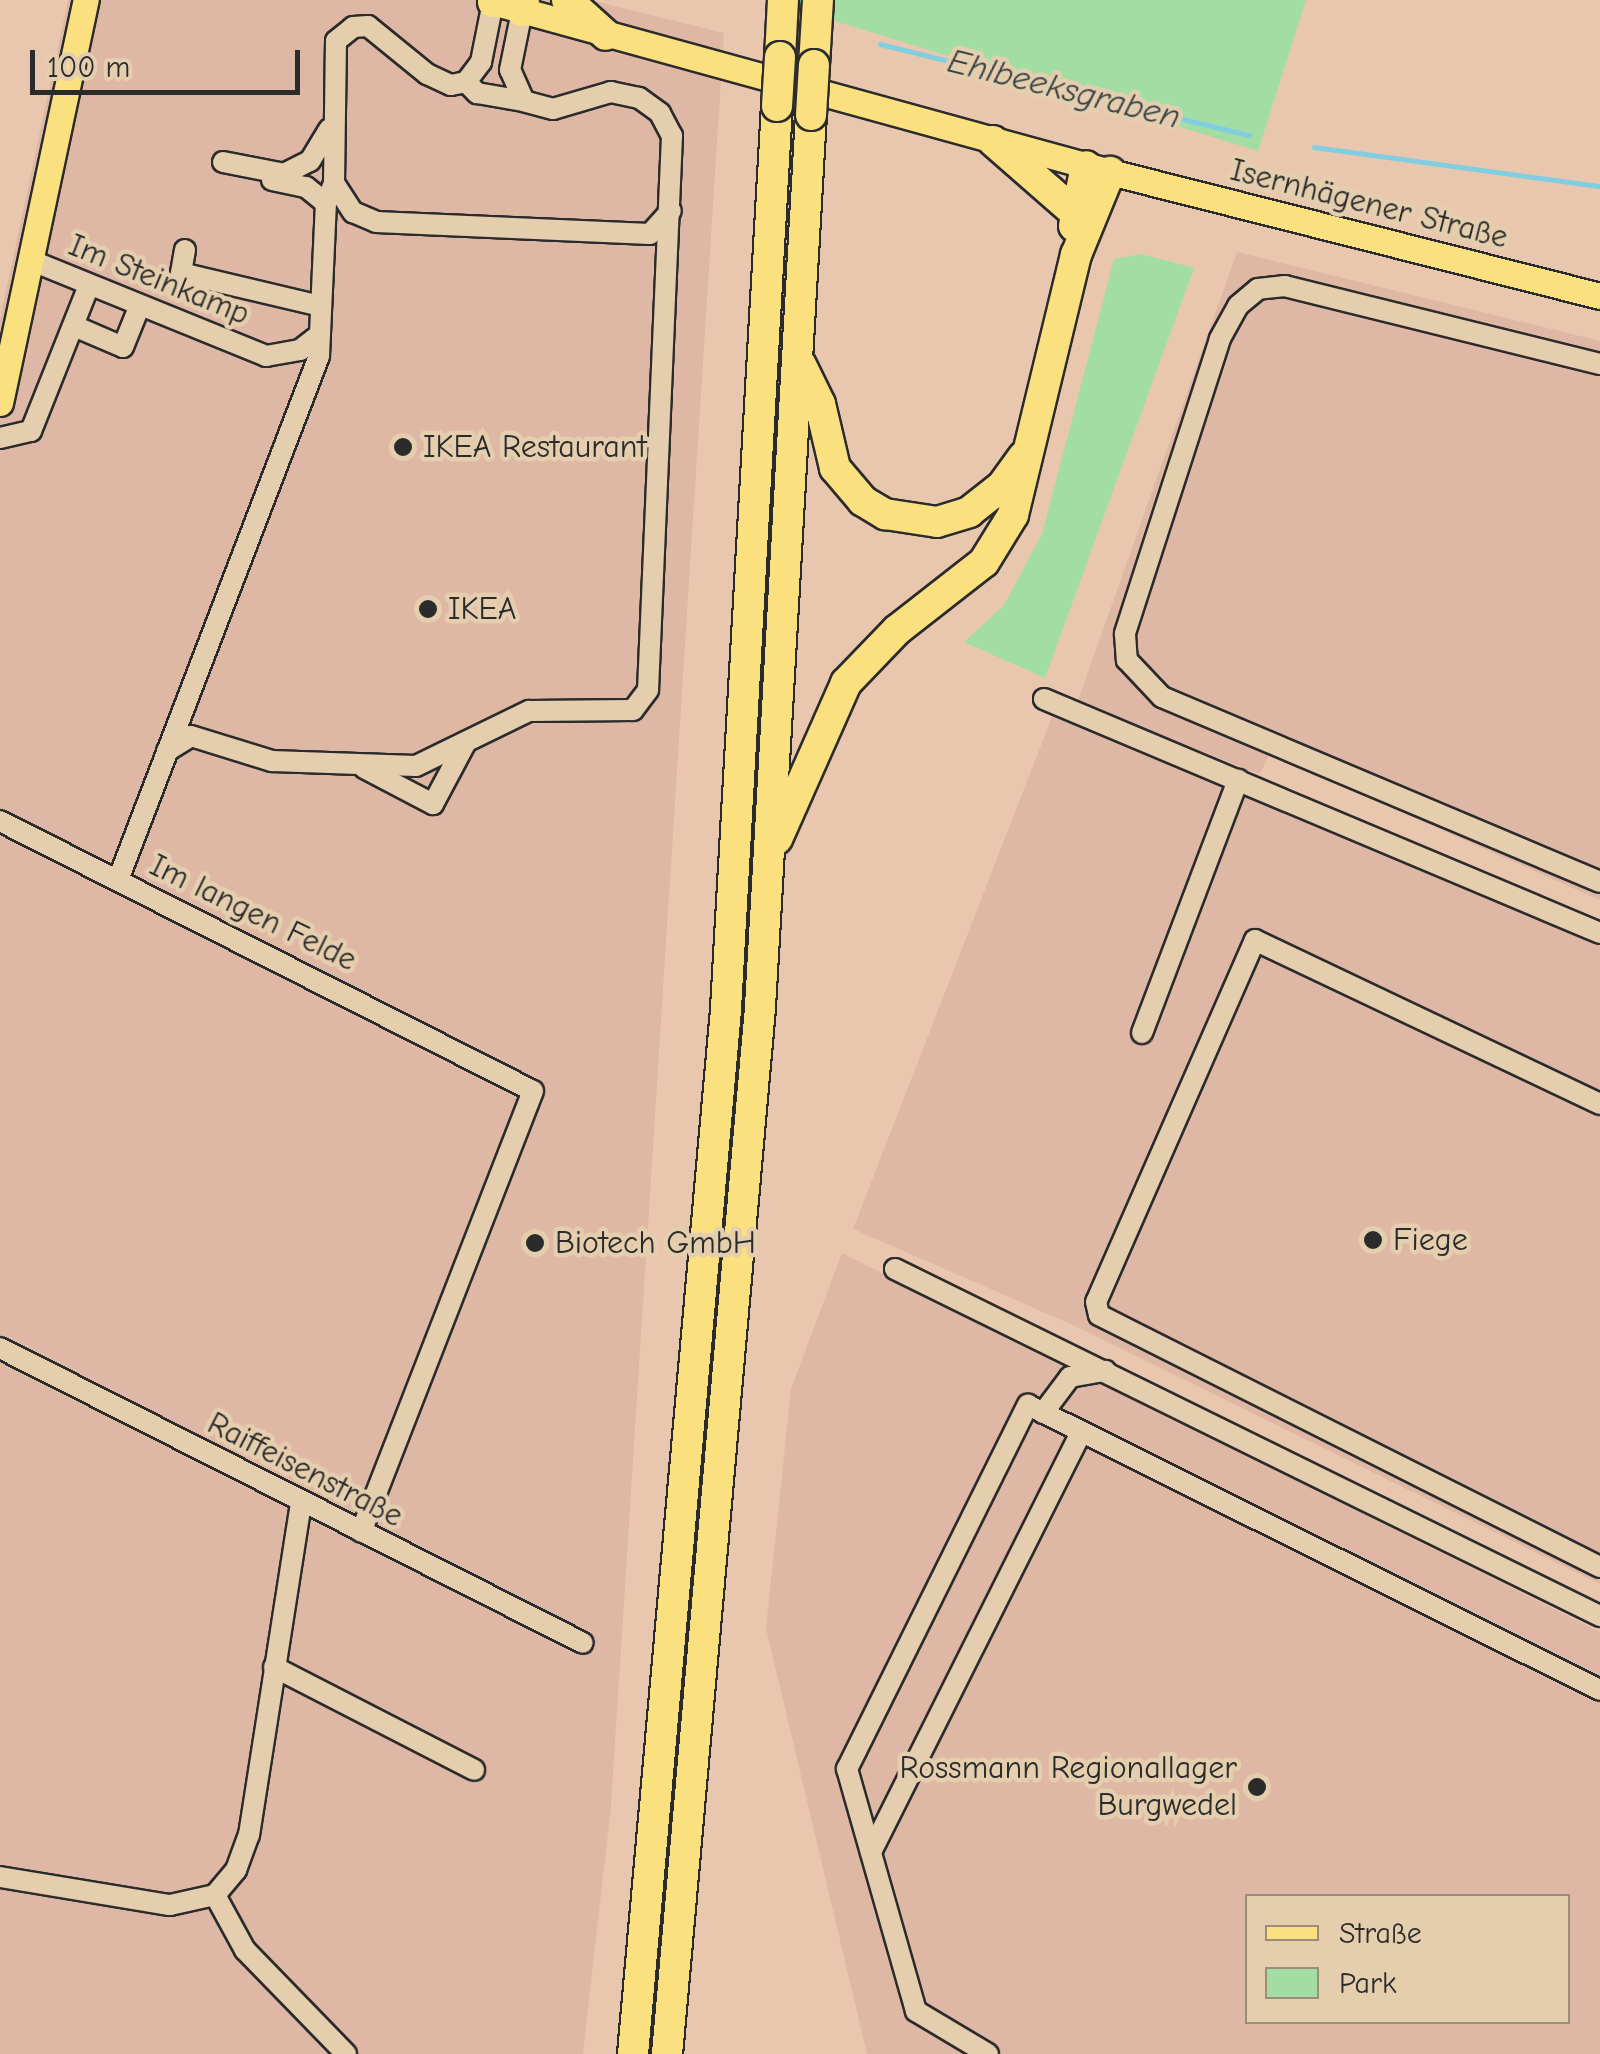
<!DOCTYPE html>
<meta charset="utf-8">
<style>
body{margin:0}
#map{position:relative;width:1600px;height:2054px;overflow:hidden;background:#e9c7ae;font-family:"Comic Neue",sans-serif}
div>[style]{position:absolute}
.built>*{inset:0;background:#dfb8a5}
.green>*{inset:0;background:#a2dda3}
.stream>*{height:5px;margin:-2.5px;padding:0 2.5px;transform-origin:2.5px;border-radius:2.5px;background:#81cee1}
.roads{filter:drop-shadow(2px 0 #2b2b2b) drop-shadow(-2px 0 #2b2b2b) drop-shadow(0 2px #2b2b2b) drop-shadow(0 -2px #2b2b2b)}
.minor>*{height:20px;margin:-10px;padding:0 10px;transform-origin:10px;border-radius:10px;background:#e5ceae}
.major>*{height:25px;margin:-12.5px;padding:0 12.5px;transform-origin:12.5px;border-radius:12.5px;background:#fbe080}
.highway>*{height:30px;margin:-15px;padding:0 15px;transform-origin:15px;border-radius:15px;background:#fbe080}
.bridges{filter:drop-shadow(2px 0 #2b2b2b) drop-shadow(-2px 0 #2b2b2b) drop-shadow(0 2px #2b2b2b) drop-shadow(0 -2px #2b2b2b)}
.highway-bridge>*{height:30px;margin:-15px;padding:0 15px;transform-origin:15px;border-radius:15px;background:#fbe080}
.dots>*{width:28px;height:28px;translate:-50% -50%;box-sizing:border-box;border:5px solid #e5ceae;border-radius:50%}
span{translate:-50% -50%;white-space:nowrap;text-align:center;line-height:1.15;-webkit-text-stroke:9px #e5ceae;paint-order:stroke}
.street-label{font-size:32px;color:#2b2b2b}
.poi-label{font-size:32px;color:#2b2b2b}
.left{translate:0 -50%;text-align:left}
.right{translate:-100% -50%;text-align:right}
.water-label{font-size:35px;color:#384346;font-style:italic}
.legend{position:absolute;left:1245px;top:1894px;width:325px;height:130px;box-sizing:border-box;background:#e5ceae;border:2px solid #9b8d7a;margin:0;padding:12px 18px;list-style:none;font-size:30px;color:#2b2b2b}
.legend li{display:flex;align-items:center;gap:20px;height:50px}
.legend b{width:50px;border:2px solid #9b8d7a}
.scale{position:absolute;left:30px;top:50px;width:270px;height:45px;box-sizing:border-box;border:5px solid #2b2b2b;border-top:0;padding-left:12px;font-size:30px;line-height:35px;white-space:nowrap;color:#2b2b2b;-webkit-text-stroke:8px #e5ceae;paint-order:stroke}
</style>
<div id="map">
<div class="built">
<i style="clip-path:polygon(68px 0,590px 0,724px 33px,611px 1806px,583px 2054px,0 2054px,0 319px)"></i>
<i style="clip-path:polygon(1237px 252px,1600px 341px,1600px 900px,1269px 754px,1260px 774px,1077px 703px)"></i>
<i style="clip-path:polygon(1057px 704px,1600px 942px,1600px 1584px,1075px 1326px,853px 1229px)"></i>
<i style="clip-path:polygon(evenodd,842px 1253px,1600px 1632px,1600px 2054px,867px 2054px,766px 1628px,791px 1389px,842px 1253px,1248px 1896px,1568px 1896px,1568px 2022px,1248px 2022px,1248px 1896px)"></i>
</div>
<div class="green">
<i style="clip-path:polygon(766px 0,1306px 0,1258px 151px)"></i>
<i style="clip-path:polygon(1141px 254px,1194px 268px,1045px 678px,964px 642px,1004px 605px,1042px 534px,1114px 259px)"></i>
</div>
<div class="stream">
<i style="left:880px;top:44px;width:380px;rotate:13.9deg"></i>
<i style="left:1314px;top:147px;width:289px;rotate:7.8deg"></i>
</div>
<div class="roads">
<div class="minor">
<i style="left:466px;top:82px;width:16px;rotate:45deg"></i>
<i style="left:477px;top:93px;width:48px;rotate:9.7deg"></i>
<i style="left:223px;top:162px;width:62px;rotate:11.1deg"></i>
<i style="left:284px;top:174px;width:29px;rotate:-27deg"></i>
<i style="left:310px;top:161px;width:37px;rotate:-59deg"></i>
<i style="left:272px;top:180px;width:35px;rotate:12deg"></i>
<i style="left:306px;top:187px;width:26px;rotate:39deg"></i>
<i style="left:334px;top:183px;width:35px;rotate:57deg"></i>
<i style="left:353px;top:212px;width:25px;rotate:23deg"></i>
<i style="left:376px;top:222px;width:274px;rotate:2.5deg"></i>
<i style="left:650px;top:234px;width:31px;rotate:-48deg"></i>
<i style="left:185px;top:250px;width:23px;rotate:100deg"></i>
<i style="left:181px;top:273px;width:144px;rotate:13.3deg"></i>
<i style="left:30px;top:260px;width:255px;rotate:22.1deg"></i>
<i style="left:266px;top:356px;width:35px;rotate:-10deg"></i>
<i style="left:300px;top:350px;width:24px;rotate:-38deg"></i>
<i style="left:74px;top:326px;width:53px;rotate:23.2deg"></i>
<i style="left:123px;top:347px;width:45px;rotate:-68deg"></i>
<i style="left:1600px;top:364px;width:325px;rotate:-166.1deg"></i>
<i style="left:1285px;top:286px;width:27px;rotate:174deg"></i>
<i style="left:1258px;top:289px;width:26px;rotate:140deg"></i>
<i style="left:1238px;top:306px;width:38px;rotate:119deg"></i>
<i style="left:1220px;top:339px;width:310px;rotate:107.9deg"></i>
<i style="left:1125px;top:634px;width:26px;rotate:86deg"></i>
<i style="left:1127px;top:660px;width:51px;rotate:46.6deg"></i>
<i style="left:1162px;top:697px;width:475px;rotate:22.9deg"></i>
<i style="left:0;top:438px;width:32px;rotate:-13deg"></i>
<i style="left:31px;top:431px;width:157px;rotate:-68.3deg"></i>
<i style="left:1044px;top:699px;width:603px;rotate:22.82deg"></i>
<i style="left:167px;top:751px;width:28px;rotate:-32deg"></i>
<i style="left:191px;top:736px;width:85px;rotate:17.2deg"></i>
<i style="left:272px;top:761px;width:144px;rotate:2deg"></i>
<i style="left:416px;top:766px;width:126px;rotate:-26deg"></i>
<i style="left:529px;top:711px;width:104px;rotate:-0.6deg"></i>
<i style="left:633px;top:710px;width:25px;rotate:-53deg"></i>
<i style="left:648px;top:690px;width:555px;rotate:-87.52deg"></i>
<i style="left:672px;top:136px;width:26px;rotate:-118deg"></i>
<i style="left:660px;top:113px;width:26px;rotate:-144deg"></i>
<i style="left:639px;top:98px;width:29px;rotate:-168deg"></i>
<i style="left:611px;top:92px;width:60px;rotate:163.7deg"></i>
<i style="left:553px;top:109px;width:30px;rotate:-165deg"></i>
<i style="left:524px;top:101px;width:34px;rotate:-114deg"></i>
<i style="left:510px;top:70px;width:60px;rotate:-78.5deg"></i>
<i style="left:364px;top:768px;width:78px;rotate:27.6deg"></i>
<i style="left:433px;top:804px;width:70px;rotate:-62deg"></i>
<i style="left:0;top:821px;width:597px;rotate:26.87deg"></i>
<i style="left:533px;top:1091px;width:473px;rotate:111.3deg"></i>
<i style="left:118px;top:880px;width:561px;rotate:-69.01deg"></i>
<i style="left:319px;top:356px;width:153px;rotate:-87.4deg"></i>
<i style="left:326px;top:203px;width:22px;rotate:-68deg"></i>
<i style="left:334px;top:183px;width:142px;rotate:-89.2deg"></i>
<i style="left:336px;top:41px;width:22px;rotate:-39deg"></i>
<i style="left:353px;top:27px;width:15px;rotate:-4deg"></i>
<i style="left:368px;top:26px;width:76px;rotate:39.1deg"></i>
<i style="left:427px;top:74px;width:26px;rotate:25deg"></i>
<i style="left:451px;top:85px;width:15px;rotate:-11deg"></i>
<i style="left:466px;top:82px;width:25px;rotate:-53deg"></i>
<i style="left:481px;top:62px;width:61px;rotate:-78.7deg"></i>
<i style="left:1142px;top:1033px;width:271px;rotate:-69.2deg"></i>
<i style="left:1600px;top:1104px;width:382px;rotate:-154.6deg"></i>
<i style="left:1255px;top:940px;width:395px;rotate:113.7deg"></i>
<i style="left:1096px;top:1302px;width:13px;rotate:77deg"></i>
<i style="left:1099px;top:1315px;width:561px;rotate:26.7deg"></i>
<i style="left:895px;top:1269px;width:786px;rotate:26.21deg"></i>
<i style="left:0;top:1348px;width:653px;rotate:26.84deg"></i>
<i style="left:1043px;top:1413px;width:45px;rotate:-53.1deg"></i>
<i style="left:1070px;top:1377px;width:36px;rotate:-10deg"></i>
<i style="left:274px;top:1667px;width:225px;rotate:27.2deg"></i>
<i style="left:871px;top:1852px;width:470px;rotate:-63.4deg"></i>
<i style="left:0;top:1877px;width:172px;rotate:9.4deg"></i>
<i style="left:170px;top:1905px;width:46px;rotate:-12.5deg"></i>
<i style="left:215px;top:1895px;width:33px;rotate:-50deg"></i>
<i style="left:236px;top:1870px;width:37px;rotate:-70deg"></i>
<i style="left:249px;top:1835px;width:337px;rotate:-81.1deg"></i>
<i style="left:215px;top:1895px;width:63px;rotate:61.4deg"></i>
<i style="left:245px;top:1950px;width:145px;rotate:45.8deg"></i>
<i style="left:988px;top:2054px;width:84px;rotate:-149.2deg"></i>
<i style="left:916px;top:2011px;width:252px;rotate:-105.9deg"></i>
<i style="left:847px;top:1769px;width:407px;rotate:-63.6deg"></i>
<i style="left:1028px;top:1405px;width:639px;rotate:26.48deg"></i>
</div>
<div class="major">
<i style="left:503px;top:5px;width:630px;rotate:15.38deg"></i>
<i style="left:1110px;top:172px;width:505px;rotate:14.2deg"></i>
<i style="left:0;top:403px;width:412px;rotate:-78deg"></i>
</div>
<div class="highway">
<i style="left:567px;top:0;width:52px;rotate:41.9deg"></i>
<i style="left:493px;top:2px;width:2px;rotate:-63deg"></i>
<i style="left:522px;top:11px;width:11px;rotate:-80deg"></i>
<i style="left:780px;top:57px;width:57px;rotate:-87deg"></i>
<i style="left:814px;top:65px;width:65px;rotate:-86.5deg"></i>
<i style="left:993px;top:141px;width:106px;rotate:41.2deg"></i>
<i style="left:1074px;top:226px;width:61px;rotate:-78.7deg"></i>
<i style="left:801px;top:365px;width:43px;rotate:64deg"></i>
<i style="left:820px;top:404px;width:66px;rotate:76.8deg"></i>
<i style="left:835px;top:468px;width:43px;rotate:49.7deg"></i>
<i style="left:863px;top:501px;width:26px;rotate:31deg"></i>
<i style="left:885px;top:514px;width:53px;rotate:8.7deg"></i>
<i style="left:937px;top:522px;width:34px;rotate:-17deg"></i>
<i style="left:969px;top:512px;width:42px;rotate:-38.2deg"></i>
<i style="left:1002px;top:486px;width:36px;rotate:-54deg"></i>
<i style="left:777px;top:839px;width:171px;rotate:-66.1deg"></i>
<i style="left:846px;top:683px;width:74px;rotate:-46.1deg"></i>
<i style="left:897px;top:630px;width:110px;rotate:-38deg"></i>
<i style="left:984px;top:562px;width:55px;rotate:-58.3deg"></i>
<i style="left:1013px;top:515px;width:268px;rotate:-76.4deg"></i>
<i style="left:1076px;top:255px;width:90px;rotate:-67.7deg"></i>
<i style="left:633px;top:2054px;width:1049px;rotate:-84.91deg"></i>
<i style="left:726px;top:1009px;width:904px;rotate:-86.77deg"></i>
<i style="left:667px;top:2054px;width:1051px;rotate:-84.92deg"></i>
<i style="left:760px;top:1007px;width:893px;rotate:-86.73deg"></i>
</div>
</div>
<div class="bridges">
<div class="highway-bridge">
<i style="left:777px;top:106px;width:49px;rotate:-86.5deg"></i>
<i style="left:811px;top:115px;width:50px;rotate:-86.6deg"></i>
</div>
</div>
<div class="dots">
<i style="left:403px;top:447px;background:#2b2b2b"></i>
<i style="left:428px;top:609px;background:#2b2b2b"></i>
<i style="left:1373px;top:1240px;background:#2b2b2b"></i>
<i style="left:535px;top:1243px;background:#2b2b2b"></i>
<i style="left:1257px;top:1787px;background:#2b2b2b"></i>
</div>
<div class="street-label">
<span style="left:1369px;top:204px;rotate:14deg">Isernhägener Straße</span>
<span style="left:159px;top:280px;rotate:22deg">Im Steinkamp</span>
<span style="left:253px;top:913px;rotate:26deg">Im langen Felde</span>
<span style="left:305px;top:1470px;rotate:27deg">Raiffeisenstraße</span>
</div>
<div class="poi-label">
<span class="left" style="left:423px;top:447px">IKEA Restaurant</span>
<span class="left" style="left:448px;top:609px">IKEA</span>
<span class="left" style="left:1393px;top:1240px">Fiege</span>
<span class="left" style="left:555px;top:1243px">Biotech GmbH</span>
<span class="right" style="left:1237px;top:1787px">Rossmann Regionallager<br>Burgwedel</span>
</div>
<div class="water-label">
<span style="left:1064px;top:89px;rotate:14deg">Ehlbeeksgraben</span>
</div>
<ul class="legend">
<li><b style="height:12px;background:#fbe080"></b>Straße</li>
<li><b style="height:28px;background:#a2dda3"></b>Park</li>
</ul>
<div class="scale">100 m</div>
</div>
